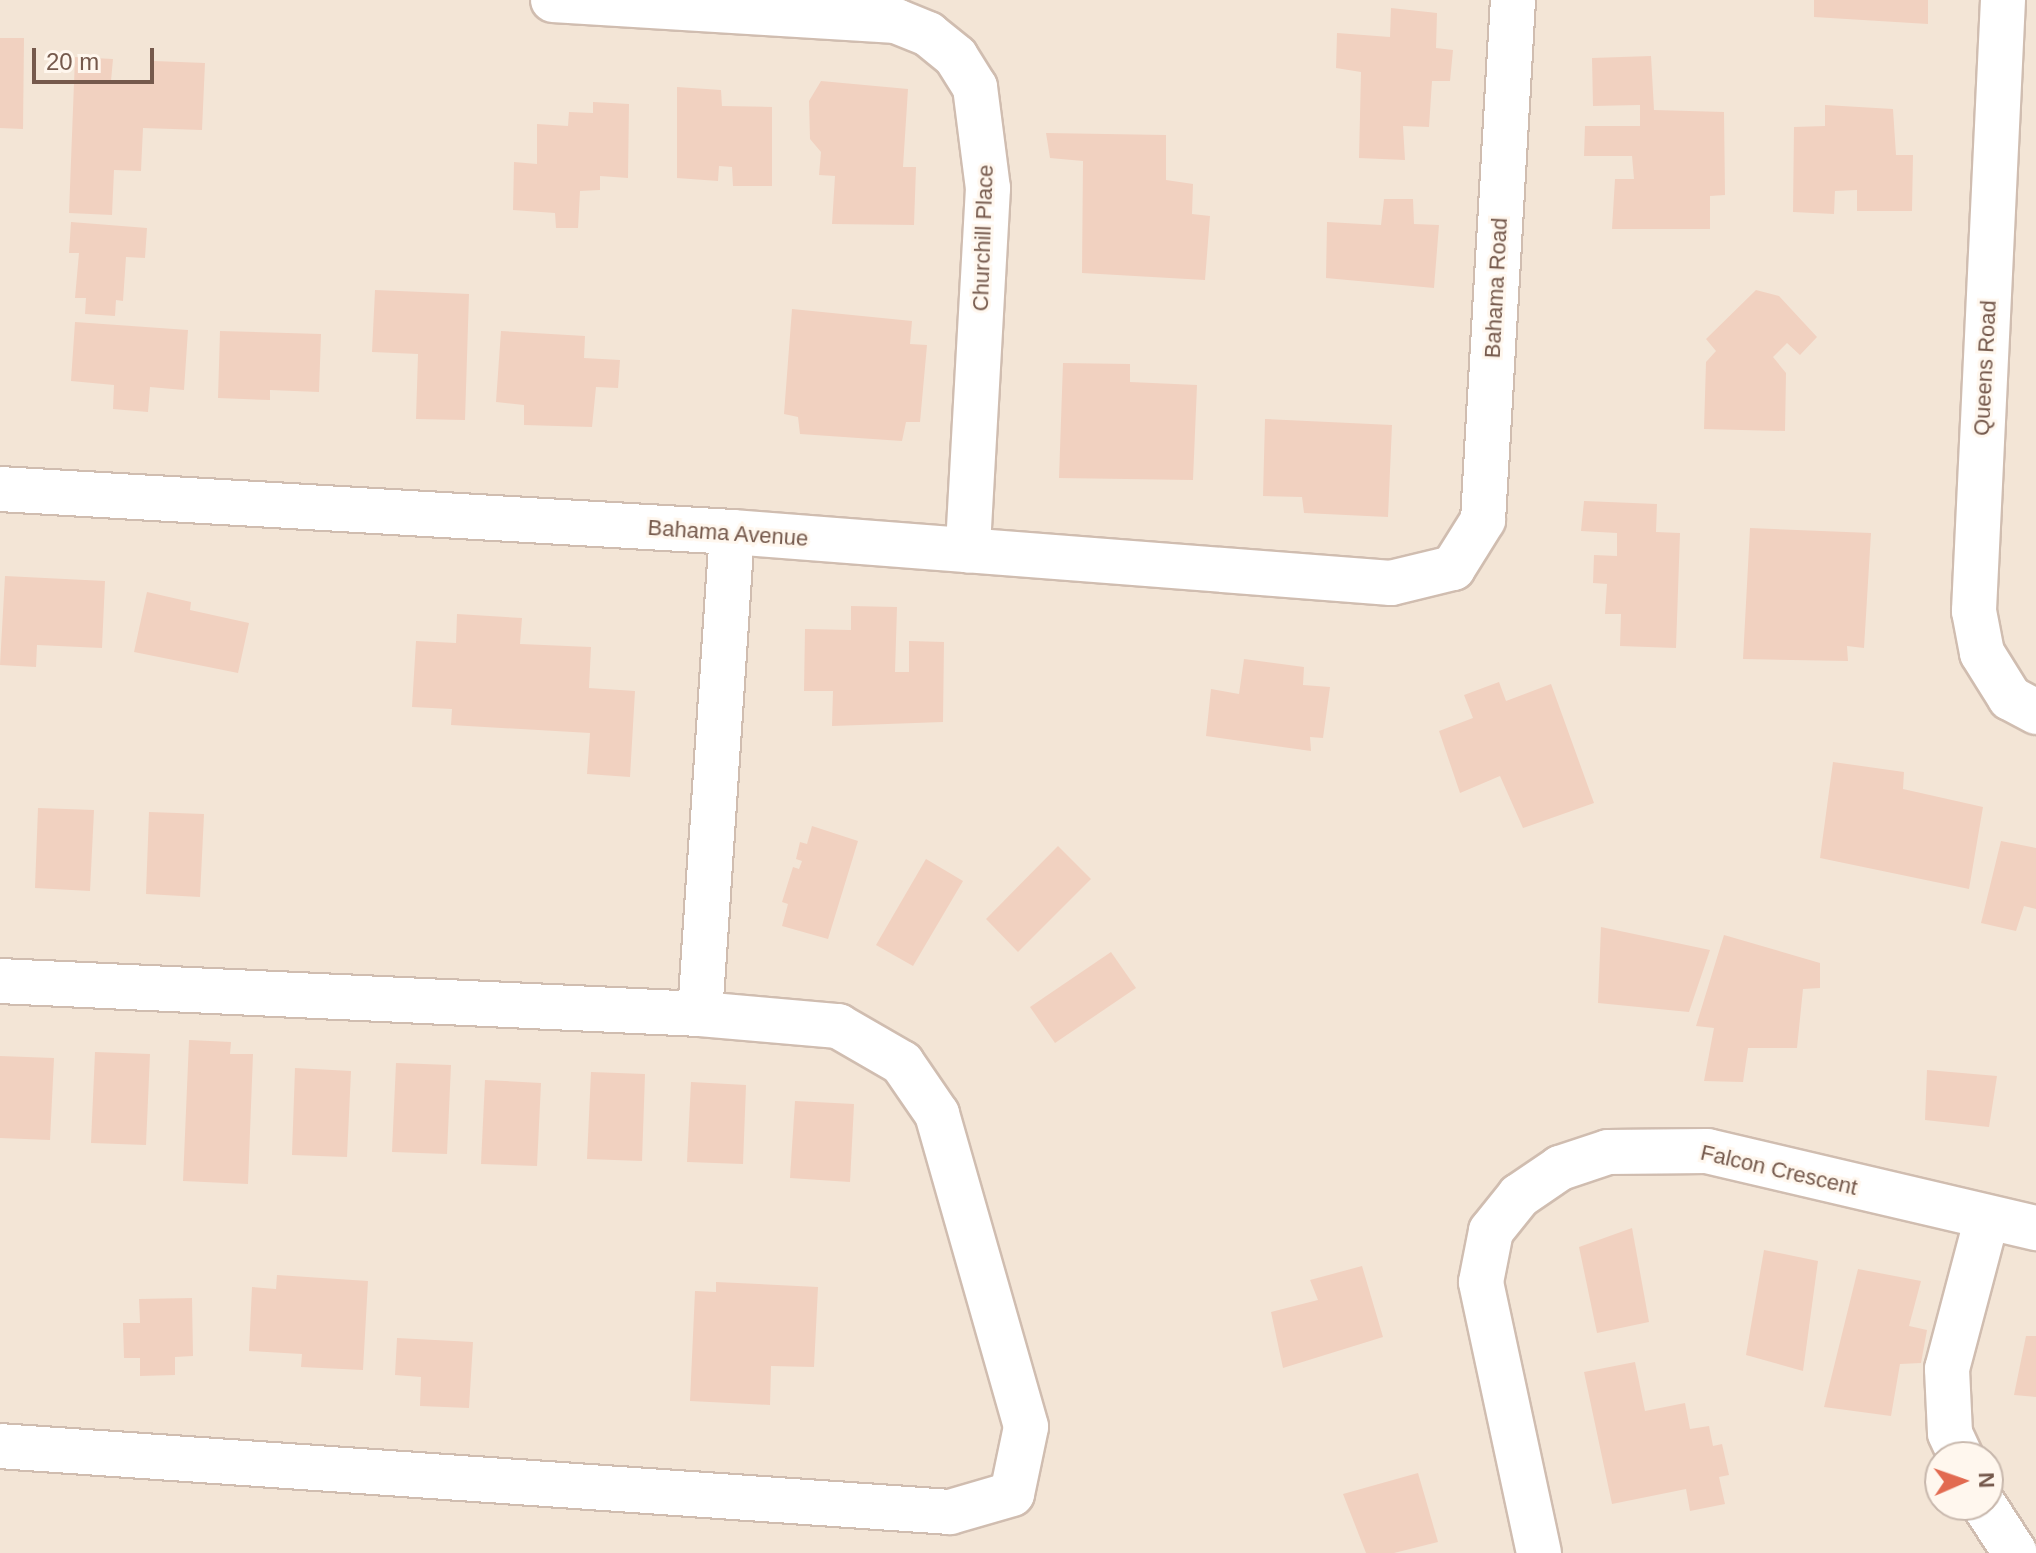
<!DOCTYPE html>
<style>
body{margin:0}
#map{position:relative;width:2036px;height:1553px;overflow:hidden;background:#fcf3e8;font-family:Helvetica,sans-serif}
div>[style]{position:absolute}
.residential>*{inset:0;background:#f3e5d6}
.building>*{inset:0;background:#f1d1c0}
.roads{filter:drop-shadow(2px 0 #d0bdb0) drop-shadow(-2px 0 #d0bdb0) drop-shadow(0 2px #d0bdb0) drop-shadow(0 -2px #d0bdb0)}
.street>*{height:44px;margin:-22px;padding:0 22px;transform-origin:22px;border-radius:22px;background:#fff}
span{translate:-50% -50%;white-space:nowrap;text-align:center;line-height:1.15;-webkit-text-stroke:6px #fff7ee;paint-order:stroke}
.street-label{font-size:22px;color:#75594c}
.north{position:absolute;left:1924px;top:1441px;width:80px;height:80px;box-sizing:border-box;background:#fff7ee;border:2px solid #c8b8ad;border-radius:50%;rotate:88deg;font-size:22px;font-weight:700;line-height:32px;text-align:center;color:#75594c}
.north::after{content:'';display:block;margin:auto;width:28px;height:36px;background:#e26a50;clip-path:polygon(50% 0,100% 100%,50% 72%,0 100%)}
.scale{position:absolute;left:32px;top:48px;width:122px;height:36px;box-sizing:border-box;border:4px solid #75594c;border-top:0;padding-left:10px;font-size:24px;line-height:28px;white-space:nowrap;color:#75594c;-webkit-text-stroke:6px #fff7ee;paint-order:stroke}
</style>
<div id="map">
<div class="residential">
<i style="clip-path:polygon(evenodd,0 0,2036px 0,2036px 1553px,0 1553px,0 0,1940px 1457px,1988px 1457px,1988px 1505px,1940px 1505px,1940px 1457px)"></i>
</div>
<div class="building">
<i style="clip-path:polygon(1814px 0,1928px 0,1928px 24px,1814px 17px)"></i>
<i style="clip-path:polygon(1391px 8px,1437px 13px,1436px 48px,1453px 50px,1450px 81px,1432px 81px,1429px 127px,1403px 126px,1405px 160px,1359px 158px,1361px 72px,1336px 68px,1337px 33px,1390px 37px)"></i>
<i style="clip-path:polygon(0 38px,24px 38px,23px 129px,0 128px)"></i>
<i style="clip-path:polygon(1651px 56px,1654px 110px,1724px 112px,1725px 195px,1710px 196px,1710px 229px,1612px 229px,1615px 179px,1634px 179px,1632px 156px,1584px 156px,1585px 126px,1640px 126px,1640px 105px,1593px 106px,1592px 58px)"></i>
<i style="clip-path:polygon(75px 57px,113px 59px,111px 81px,154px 82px,154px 61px,205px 63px,202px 130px,143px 128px,141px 171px,114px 170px,112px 215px,69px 213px)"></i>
<i style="clip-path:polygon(821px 81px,908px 89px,903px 167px,916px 167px,914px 225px,832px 224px,835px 176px,819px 175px,821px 152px,810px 139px,809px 101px)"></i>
<i style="clip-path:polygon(677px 87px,721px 90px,722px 106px,772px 107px,772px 186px,733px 186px,732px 167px,719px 166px,718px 181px,677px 178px)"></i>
<i style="clip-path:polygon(593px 102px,629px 104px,628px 178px,600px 176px,600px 190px,580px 191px,578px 228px,556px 228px,555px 213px,513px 210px,514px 162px,537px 164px,537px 124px,568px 126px,569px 112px,593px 113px)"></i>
<i style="clip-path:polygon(1825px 105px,1893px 109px,1896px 155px,1913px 155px,1912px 211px,1857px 211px,1857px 190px,1835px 191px,1834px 214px,1793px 212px,1794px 127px,1825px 126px)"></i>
<i style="clip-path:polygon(1046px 133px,1166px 135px,1166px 180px,1193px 184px,1192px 214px,1210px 216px,1205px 280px,1082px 273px,1083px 161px,1050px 158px)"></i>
<i style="clip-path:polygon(1384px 199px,1413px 199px,1414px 224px,1439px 225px,1434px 288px,1326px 278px,1327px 222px,1381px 225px)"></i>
<i style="clip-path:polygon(71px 222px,147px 228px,145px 258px,126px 257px,123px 301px,116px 300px,115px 316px,85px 314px,86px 298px,75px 298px,79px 253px,69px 253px)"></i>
<i style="clip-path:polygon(375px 290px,469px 294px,465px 420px,416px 419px,418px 354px,372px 352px)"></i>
<i style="clip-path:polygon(1756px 290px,1779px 296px,1817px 337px,1800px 355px,1787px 343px,1773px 357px,1786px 373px,1785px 431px,1704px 429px,1706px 362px,1716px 351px,1706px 339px)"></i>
<i style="clip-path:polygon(792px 309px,912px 321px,910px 344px,927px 345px,920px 422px,906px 422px,902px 441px,800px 434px,798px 417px,784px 414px)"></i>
<i style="clip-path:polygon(75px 322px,188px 330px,184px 390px,150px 387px,148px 412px,113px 409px,114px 385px,71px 381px)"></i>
<i style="clip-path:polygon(220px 331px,321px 334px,319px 392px,270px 390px,270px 400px,218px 398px)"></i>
<i style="clip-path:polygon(501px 331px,585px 336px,584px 358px,620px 360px,618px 388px,596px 387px,592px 427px,524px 425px,524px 405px,496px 402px)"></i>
<i style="clip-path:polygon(1063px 363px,1130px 364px,1130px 382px,1197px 385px,1193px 480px,1059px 478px)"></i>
<i style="clip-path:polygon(1265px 419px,1392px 425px,1388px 517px,1304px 513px,1302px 497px,1263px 496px)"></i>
<i style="clip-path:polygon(1584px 501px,1657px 504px,1656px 532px,1680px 533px,1676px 648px,1620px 646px,1621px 614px,1605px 614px,1607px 584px,1593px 583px,1594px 555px,1617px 556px,1617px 533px,1581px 531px)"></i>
<i style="clip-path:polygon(1750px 528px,1871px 533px,1864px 648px,1847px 646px,1848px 661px,1743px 659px)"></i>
<i style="clip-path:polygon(5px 576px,105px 581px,102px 648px,37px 645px,36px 667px,0 665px)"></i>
<i style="clip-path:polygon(147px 592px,191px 602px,190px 610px,249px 623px,238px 673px,134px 652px)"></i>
<i style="clip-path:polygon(851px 606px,897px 607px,895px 672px,909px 672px,909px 641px,944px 642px,943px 722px,832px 726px,833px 691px,804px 691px,805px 629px,851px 630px)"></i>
<i style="clip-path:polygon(457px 614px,522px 618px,520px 644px,591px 647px,589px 688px,635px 691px,630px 777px,587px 774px,590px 733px,451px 725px,452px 709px,412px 707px,416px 641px,456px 643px)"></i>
<i style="clip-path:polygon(1244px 659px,1304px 667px,1303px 685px,1330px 687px,1323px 738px,1310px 737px,1311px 751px,1206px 736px,1211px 689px,1239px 694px)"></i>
<i style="clip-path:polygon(1499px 682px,1506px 701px,1551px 684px,1594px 803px,1523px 828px,1500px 776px,1460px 793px,1439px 731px,1473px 718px,1464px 695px)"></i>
<i style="clip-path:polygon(1833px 762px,1904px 772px,1903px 789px,1983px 807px,1969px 889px,1820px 858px)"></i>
<i style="clip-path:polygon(38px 808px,94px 810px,90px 891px,35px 888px)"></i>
<i style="clip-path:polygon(149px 812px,204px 814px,200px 897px,146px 894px)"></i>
<i style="clip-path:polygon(812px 826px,858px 841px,828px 939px,782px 926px,788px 904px,782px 902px,793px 867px,799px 869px,802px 861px,796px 859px,800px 842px,807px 844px)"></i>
<i style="clip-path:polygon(2001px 841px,2036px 848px,2036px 909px,2024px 906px,2016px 931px,1981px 923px)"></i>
<i style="clip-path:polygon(1058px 846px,1091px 879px,1018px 952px,986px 919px)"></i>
<i style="clip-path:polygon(926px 859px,963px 881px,913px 966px,876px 945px)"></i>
<i style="clip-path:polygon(1601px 927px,1710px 950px,1689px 1012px,1598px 1003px)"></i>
<i style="clip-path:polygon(1724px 935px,1820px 963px,1820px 988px,1803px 989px,1797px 1048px,1748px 1048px,1743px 1082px,1704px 1081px,1714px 1028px,1696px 1026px)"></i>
<i style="clip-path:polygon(1111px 952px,1136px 988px,1055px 1043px,1030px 1007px)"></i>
<i style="clip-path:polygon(189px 1040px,231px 1042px,230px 1054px,253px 1054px,248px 1184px,183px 1181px)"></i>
<i style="clip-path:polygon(95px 1052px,150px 1054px,146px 1145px,91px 1143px)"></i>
<i style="clip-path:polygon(0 1056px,54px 1058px,50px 1140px,0 1138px)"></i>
<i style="clip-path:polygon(396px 1063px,451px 1065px,447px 1154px,392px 1152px)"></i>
<i style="clip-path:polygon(295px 1068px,351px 1071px,347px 1157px,292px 1155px)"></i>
<i style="clip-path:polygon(1927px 1070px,1997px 1076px,1989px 1127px,1925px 1120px)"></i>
<i style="clip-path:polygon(591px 1072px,645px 1074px,642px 1161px,587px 1159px)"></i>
<i style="clip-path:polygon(485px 1080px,541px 1083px,537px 1166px,481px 1164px)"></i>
<i style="clip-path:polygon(691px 1082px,746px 1085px,743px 1164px,687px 1162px)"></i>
<i style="clip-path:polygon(795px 1101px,854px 1104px,850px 1182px,790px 1178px)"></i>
<i style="clip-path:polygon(1632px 1228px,1649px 1322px,1597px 1333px,1579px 1247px)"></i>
<i style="clip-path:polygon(1764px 1250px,1818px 1261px,1803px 1371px,1746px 1355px)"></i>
<i style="clip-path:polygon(1362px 1266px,1383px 1337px,1283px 1368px,1271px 1312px,1318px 1300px,1310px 1280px)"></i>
<i style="clip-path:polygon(1858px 1269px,1921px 1281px,1909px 1326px,1927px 1330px,1921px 1363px,1900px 1364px,1891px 1416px,1824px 1407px)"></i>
<i style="clip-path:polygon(277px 1275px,368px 1281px,363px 1370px,301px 1367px,302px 1354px,249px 1351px,252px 1287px,276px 1289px)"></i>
<i style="clip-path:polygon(716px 1282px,818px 1287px,814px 1367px,771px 1366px,770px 1405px,690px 1401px,695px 1291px,716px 1292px)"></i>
<i style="clip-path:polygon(192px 1298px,193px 1356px,175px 1357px,175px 1375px,140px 1376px,140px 1358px,124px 1358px,123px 1323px,140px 1323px,139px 1299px)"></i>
<i style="clip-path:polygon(2026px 1336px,2036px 1336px,2036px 1397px,2014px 1395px)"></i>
<i style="clip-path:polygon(397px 1338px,473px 1342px,469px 1408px,420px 1406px,421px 1377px,395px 1375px)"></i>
<i style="clip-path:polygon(1635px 1362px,1645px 1411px,1685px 1403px,1690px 1429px,1709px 1426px,1713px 1446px,1722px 1444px,1729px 1475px,1719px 1477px,1725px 1504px,1690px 1511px,1686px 1489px,1612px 1504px,1584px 1372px)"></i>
<i style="clip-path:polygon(1418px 1473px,1438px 1542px,1394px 1553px,1366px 1553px,1343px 1494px)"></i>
</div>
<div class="roads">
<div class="street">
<i style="left:553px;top:0;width:344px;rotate:3.5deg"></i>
<i style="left:896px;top:21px;width:35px;rotate:22deg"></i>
<i style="left:928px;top:34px;width:36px;rotate:39deg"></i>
<i style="left:956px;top:57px;width:36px;rotate:58deg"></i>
<i style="left:975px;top:87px;width:102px;rotate:82.7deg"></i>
<i style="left:988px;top:188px;width:363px;rotate:93.2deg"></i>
<i style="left:2003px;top:0;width:612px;rotate:92.72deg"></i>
<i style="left:1974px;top:611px;width:43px;rotate:79.2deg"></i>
<i style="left:1982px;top:653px;width:53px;rotate:58.1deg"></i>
<i style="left:2010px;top:698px;width:30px;rotate:28deg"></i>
<i style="left:0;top:489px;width:733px;rotate:3.36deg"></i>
<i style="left:732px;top:532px;width:661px;rotate:4.43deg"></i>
<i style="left:1391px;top:583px;width:64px;rotate:-13.6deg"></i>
<i style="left:1453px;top:568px;width:57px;rotate:-58deg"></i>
<i style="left:1483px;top:520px;width:521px;rotate:-86.7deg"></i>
<i style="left:0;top:981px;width:701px;rotate:2.7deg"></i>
<i style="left:700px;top:1014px;width:139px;rotate:5deg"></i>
<i style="left:838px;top:1026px;width:74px;rotate:30deg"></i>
<i style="left:902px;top:1063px;width:62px;rotate:55.5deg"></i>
<i style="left:937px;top:1114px;width:325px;rotate:74.1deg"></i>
<i style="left:1026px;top:1427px;width:68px;rotate:101.8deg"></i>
<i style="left:1012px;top:1494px;width:65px;rotate:163.8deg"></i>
<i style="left:950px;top:1512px;width:952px;rotate:-176.03deg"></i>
<i style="left:700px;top:1014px;width:483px;rotate:-86.2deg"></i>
<i style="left:1961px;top:1457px;width:26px;rotate:-115deg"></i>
<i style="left:1950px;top:1433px;width:64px;rotate:-92.7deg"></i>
<i style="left:1947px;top:1369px;width:156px;rotate:-75.2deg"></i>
<i style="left:1984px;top:1505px;width:57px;rotate:57.1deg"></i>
<i style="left:1539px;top:1553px;width:277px;rotate:-102.1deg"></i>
<i style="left:1481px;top:1282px;width:52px;rotate:-78.9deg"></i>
<i style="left:1491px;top:1231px;width:45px;rotate:-51.3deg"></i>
<i style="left:1519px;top:1196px;width:50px;rotate:-34.3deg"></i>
<i style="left:1560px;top:1168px;width:51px;rotate:-18.4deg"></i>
<i style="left:1608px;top:1152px;width:99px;rotate:-0.6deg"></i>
<i style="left:1707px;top:1151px;width:338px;rotate:13.2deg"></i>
</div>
</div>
<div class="street-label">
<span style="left:983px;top:238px;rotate:-88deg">Churchill Place</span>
<span style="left:1496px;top:288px;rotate:-87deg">Bahama Road</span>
<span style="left:1985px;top:368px;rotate:-87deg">Queens Road</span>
<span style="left:728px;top:533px;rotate:4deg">Bahama Avenue</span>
<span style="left:1779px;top:1170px;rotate:13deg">Falcon Crescent</span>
</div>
<div class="north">N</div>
<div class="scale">20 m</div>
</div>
